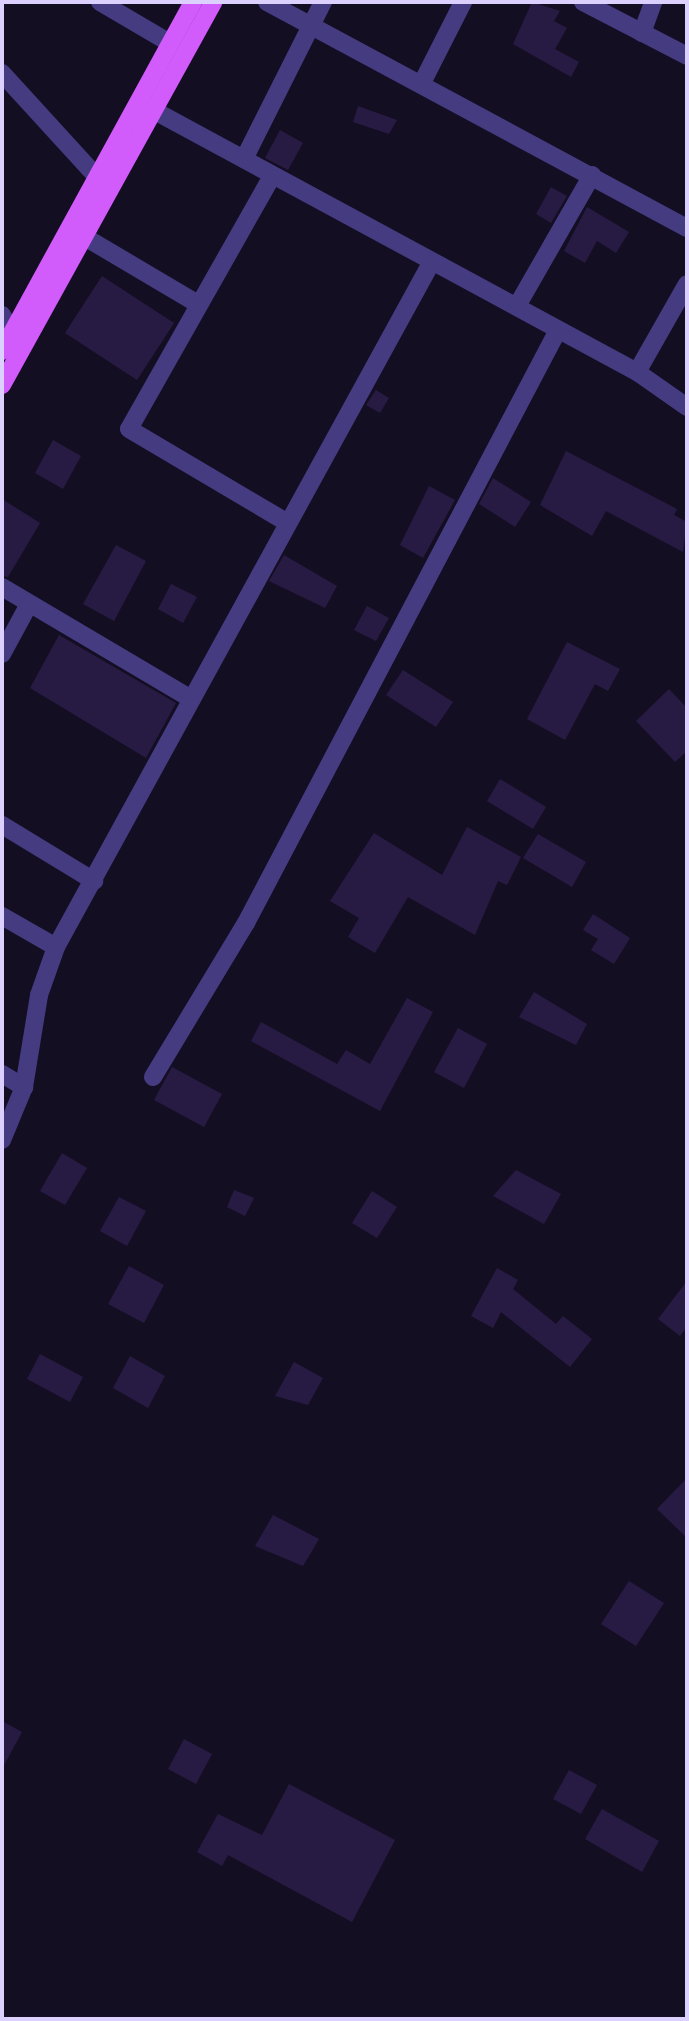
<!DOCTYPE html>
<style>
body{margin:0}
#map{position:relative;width:689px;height:2021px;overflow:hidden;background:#140e23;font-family:Ubuntu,sans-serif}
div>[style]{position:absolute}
.building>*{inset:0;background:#281b43}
.minor>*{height:18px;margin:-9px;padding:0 9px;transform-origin:9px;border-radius:9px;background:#453b81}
.major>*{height:18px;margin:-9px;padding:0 9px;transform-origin:9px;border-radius:9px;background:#d15bfb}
span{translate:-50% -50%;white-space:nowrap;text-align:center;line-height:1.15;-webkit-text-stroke:6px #140e23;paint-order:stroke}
.frame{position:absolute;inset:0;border:4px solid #dcd1fe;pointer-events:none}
</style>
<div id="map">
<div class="building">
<i style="clip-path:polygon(532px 2px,560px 11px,554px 21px,567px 28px,555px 49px,579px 62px,571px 77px,513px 44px)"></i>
<i style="clip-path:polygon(358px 106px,397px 120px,389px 134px,353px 122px)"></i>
<i style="clip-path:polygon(280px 130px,303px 143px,288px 170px,265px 158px)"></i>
<i style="clip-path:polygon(551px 187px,567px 196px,551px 223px,536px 214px)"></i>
<i style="clip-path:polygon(587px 207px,629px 232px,616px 253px,597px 241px,585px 263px,564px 251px)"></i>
<i style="clip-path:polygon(102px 276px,174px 323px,137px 380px,65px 333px)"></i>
<i style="clip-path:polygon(376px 390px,389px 398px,380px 413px,366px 405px)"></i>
<i style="clip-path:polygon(53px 440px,81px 456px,63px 489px,35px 473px)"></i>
<i style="clip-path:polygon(566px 451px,677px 509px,674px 515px,687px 522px,683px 552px,606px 511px,592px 536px,540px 505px)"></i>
<i style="clip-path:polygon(493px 478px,531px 502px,515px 527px,479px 504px)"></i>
<i style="clip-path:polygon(429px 486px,455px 500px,423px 558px,400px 545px)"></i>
<i style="clip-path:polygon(2px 499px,40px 523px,8px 577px,2px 576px)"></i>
<i style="clip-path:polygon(116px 545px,146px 561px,114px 621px,83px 604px)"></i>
<i style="clip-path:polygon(284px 555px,337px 586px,325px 608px,269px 581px)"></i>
<i style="clip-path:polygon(171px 584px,197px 597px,183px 623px,158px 609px)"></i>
<i style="clip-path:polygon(367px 606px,389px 618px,376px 641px,354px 630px)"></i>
<i style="clip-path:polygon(59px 635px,176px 703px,146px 758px,30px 688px)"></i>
<i style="clip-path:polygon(567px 642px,620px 669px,608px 691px,595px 684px,565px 740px,527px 719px)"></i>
<i style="clip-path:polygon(403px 670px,453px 702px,436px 727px,386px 695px)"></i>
<i style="clip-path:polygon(669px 689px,687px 708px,687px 751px,675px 762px,636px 721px)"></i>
<i style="clip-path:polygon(500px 779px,546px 807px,533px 829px,487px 801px)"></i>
<i style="clip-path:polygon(467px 827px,521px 857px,507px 885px,498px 881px,475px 935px,408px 897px,375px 953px,348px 937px,359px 918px,330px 901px,374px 833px,442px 875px)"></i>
<i style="clip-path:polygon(538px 834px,586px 862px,572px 887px,523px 858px)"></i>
<i style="clip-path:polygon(593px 914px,630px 938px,614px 964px,591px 950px,598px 939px,583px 930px)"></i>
<i style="clip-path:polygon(534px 992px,587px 1024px,576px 1045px,519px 1017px)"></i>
<i style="clip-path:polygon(407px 998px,433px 1012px,380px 1111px,251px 1041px,261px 1022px,337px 1064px,346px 1050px,370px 1064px)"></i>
<i style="clip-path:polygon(458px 1028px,487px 1044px,464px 1088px,434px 1072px)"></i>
<i style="clip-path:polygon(172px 1067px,222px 1094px,204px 1127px,154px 1100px)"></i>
<i style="clip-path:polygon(62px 1153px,87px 1168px,65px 1205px,40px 1191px)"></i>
<i style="clip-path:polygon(516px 1170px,561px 1194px,544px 1224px,493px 1196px)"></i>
<i style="clip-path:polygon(234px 1190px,254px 1198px,245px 1216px,227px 1207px)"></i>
<i style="clip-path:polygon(372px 1191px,397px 1207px,377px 1238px,352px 1223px)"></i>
<i style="clip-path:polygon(119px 1197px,146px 1211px,127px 1246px,100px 1231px)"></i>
<i style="clip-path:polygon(129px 1266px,164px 1285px,144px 1323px,108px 1304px)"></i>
<i style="clip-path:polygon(497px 1268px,518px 1280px,513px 1289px,556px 1324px,563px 1316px,592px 1339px,570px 1367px,501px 1312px,493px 1328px,471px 1316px)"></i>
<i style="clip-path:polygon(687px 1281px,687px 1327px,680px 1336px,658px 1319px)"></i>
<i style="clip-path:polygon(40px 1354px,83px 1377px,70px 1402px,27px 1379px)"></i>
<i style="clip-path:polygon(130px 1356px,165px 1376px,148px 1408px,113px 1388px)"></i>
<i style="clip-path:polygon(294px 1362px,323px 1378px,308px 1405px,275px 1396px)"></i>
<i style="clip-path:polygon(687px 1478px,687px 1538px,657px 1509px)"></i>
<i style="clip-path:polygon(273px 1515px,319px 1539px,303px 1566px,255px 1546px)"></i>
<i style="clip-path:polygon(629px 1581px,664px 1603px,636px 1646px,601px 1624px)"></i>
<i style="clip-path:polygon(2px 1721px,22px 1732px,2px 1769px)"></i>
<i style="clip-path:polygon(184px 1739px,212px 1754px,196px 1784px,168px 1769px)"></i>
<i style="clip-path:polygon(569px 1770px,597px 1785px,581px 1814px,553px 1799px)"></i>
<i style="clip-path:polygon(289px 1784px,395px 1840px,352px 1922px,228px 1855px,222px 1866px,197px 1852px,218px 1814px,262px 1835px)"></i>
<i style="clip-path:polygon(602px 1809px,659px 1841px,642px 1872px,585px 1839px)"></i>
</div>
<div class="minor">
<i style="left:100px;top:2px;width:81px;rotate:30.4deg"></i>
<i style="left:267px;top:2px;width:477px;rotate:28.3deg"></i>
<i style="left:583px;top:2px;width:117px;rotate:27.4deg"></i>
<i style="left:642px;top:33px;width:33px;rotate:-70deg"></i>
<i style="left:2px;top:73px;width:154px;rotate:47.6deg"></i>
<i style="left:423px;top:81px;width:89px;rotate:-63.1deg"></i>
<i style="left:153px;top:110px;width:550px;rotate:28.43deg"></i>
<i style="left:637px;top:372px;width:61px;rotate:35deg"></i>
<i style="left:244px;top:159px;width:176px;rotate:-63.3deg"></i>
<i style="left:271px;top:178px;width:288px;rotate:119.5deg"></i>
<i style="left:129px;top:429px;width:182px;rotate:30.6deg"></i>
<i style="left:83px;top:236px;width:134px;rotate:30.6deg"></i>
<i style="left:517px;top:306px;width:151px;rotate:-60.2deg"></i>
<i style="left:2px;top:315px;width:32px;rotate:60deg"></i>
<i style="left:637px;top:372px;width:101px;rotate:-60.4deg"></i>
<i style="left:2px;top:587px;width:218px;rotate:30.6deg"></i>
<i style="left:2px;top:654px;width:57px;rotate:-61.6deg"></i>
<i style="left:2px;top:825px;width:108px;rotate:31.3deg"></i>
<i style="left:2px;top:916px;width:62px;rotate:29.9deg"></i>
<i style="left:2px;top:1074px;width:26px;rotate:31deg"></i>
<i style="left:153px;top:1077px;width:180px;rotate:-58.9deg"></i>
<i style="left:246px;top:923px;width:668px;rotate:-62.25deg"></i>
<i style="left:2px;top:1140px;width:57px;rotate:-67.5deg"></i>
<i style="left:24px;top:1087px;width:93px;rotate:-80.7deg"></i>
<i style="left:39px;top:995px;width:51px;rotate:-70.5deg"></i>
<i style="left:56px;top:947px;width:778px;rotate:-61.26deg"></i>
</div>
<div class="major">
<i style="left:2px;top:351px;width:398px;rotate:-61.3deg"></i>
<i style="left:2px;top:385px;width:437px;rotate:-61.1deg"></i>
</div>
<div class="frame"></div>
</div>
